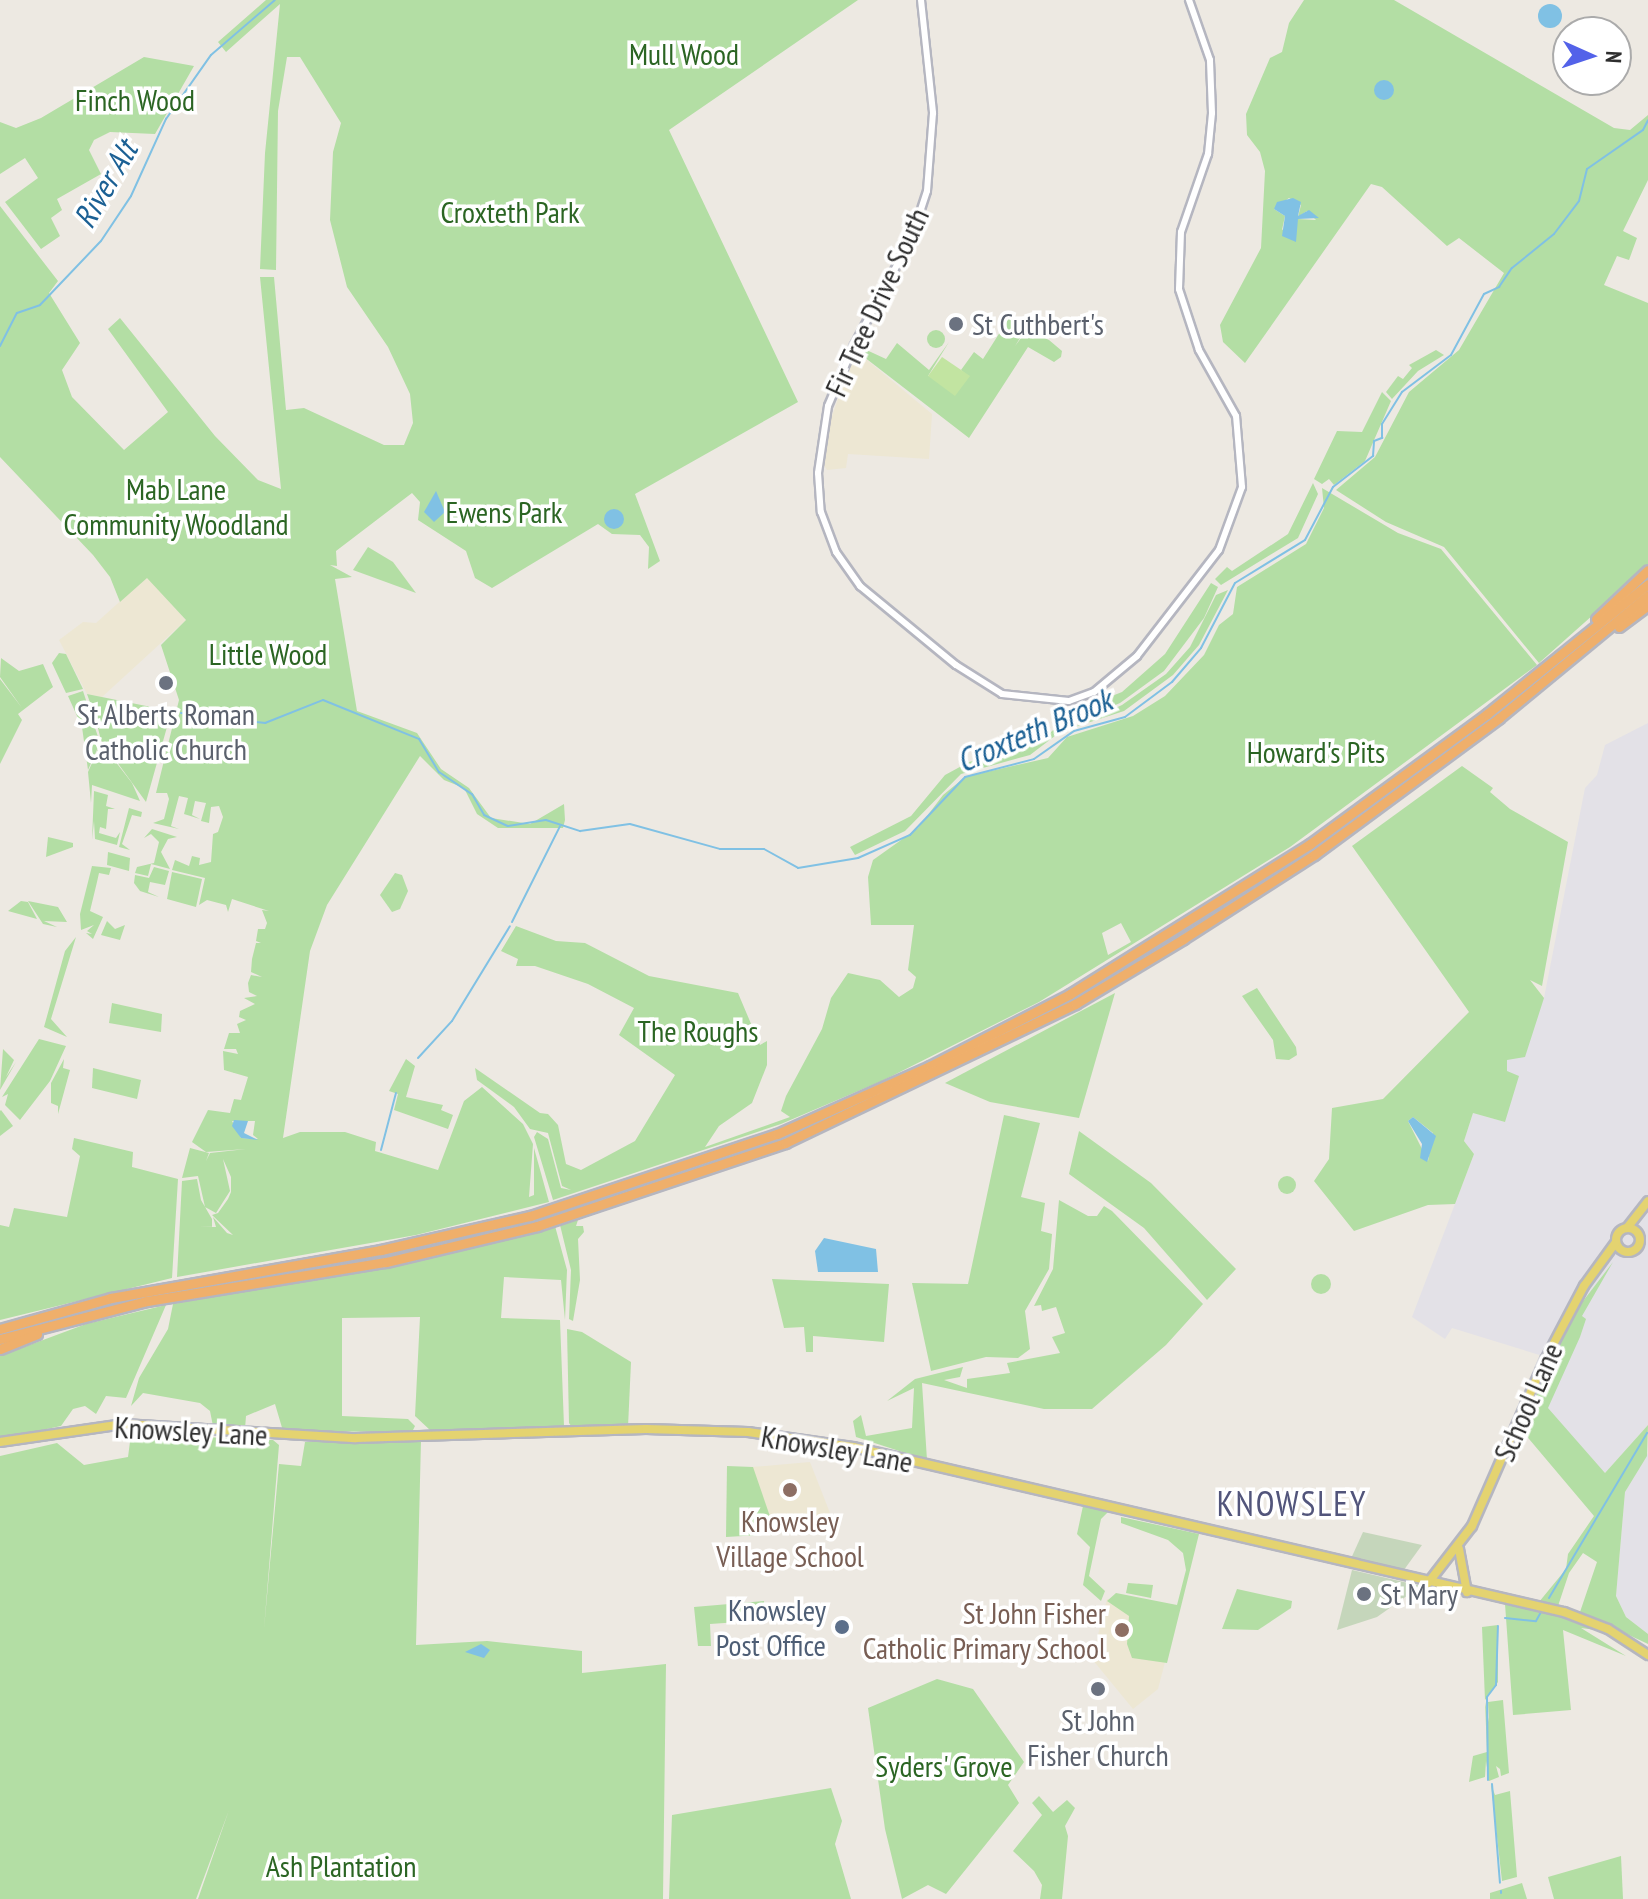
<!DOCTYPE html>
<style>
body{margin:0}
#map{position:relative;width:1648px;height:1899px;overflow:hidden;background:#ede9e2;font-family:"PT Sans Narrow",sans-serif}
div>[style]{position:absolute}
.industrial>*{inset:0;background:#e3e1e7}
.education>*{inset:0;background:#ede7d3}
.green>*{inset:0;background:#b3dea4}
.round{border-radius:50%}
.cemetery>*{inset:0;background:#c5d6bb}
.pitch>*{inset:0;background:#c2e4a1}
.water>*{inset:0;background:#80c1e4}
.stream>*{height:2px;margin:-1px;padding:0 1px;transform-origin:1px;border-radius:1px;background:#80c1e4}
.roads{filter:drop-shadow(2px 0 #b5b6c0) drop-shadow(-2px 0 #b5b6c0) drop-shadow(0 2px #b5b6c0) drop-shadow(0 -2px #b5b6c0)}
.minor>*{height:6px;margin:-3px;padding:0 3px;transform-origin:3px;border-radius:3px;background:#fff}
.major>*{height:8px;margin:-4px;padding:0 4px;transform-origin:4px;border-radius:4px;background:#e4d370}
.major>.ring{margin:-4px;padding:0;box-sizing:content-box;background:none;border:8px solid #e4d370;border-radius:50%}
.highway>*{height:9px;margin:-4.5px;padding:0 4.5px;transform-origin:4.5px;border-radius:4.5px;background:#efaf6b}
.dots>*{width:22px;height:22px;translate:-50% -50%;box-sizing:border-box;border:4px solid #fff;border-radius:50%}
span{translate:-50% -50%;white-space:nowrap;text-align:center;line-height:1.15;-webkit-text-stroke:7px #fff;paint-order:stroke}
.park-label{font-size:30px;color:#2b6523}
.street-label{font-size:30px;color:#2e2e2e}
.worship-label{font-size:30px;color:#5b616d}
.left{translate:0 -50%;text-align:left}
.education-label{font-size:30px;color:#785e54}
.right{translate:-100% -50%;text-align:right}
.service-label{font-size:30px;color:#4e5e75}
.water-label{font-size:32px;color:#1b6094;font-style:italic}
.quarter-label{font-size:34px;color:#52557b;letter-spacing:2px}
.north{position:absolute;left:1552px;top:16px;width:80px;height:80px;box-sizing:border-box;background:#fff;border:2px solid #ababab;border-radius:50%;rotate:93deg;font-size:22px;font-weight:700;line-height:32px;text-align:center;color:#2e2e2e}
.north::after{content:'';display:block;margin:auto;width:28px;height:36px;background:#5362e9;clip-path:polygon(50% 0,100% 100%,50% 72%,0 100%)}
</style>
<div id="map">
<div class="industrial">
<i style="clip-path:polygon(1648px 723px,1648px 1425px,1605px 1473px,1544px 1410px,1559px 1361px,1452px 1328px,1445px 1339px,1412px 1317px,1474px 1154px,1464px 1141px,1473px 1113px,1505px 1122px,1507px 1059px,1533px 1025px,1544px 998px,1585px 788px,1597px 775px,1605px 745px)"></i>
<i style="clip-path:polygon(1648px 1453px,1648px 1634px,1626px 1617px,1616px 1596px,1625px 1492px)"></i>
</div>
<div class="education">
<i style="clip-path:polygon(855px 350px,932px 414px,929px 459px,848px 454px,846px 468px,827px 470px,823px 464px,831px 419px)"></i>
<i style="clip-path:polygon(147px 577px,186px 620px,102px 697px,87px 694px,59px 640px,83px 622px,96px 623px)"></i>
<i style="clip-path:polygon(810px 1462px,830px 1513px,822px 1521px,775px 1534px,752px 1467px)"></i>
<i style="clip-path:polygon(1107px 1599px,1124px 1600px,1165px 1662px,1158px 1689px,1133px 1709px,1092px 1659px)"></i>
</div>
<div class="green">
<i style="clip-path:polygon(evenodd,266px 0,858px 0,669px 130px,798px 402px,635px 494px,660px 561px,648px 569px,649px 547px,640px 535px,612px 534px,598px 524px,492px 588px,475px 578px,466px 551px,418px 520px,420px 502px,412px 493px,336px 551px,337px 566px,330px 565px,352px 577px,335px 579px,357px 711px,417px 733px,441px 769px,469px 788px,491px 818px,530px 824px,564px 804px,565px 820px,563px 828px,498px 828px,477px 814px,464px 788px,444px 780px,420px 756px,327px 905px,310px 951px,283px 1138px,300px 1132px,345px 1132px,376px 1142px,375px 1151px,438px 1170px,464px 1101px,482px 1087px,523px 1124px,533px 1144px,529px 1197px,534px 1195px,534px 1148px,549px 1202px,416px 1235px,177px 1277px,182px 1181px,197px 1179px,201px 1200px,212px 1219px,212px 1227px,199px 1226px,216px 1227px,213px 1217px,227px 1233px,233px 1235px,212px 1215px,218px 1213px,228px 1199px,231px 1192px,231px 1177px,223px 1159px,230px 1191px,216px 1213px,205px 1207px,198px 1176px,182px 1178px,190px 1148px,209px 1153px,206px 1161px,210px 1153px,246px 1149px,206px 1152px,192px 1142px,208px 1110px,230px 1113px,234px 1099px,241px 1100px,248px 1077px,224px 1070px,223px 1051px,238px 1054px,236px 1049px,224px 1049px,229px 1033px,240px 1033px,237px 1024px,246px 1020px,239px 1017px,240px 1011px,255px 1004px,244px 998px,257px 996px,249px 992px,248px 983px,251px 975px,262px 977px,251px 972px,252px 959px,256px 943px,261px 943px,256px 941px,258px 929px,265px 929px,267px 923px,262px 910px,269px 911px,232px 899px,228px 912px,226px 905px,207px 900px,199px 905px,205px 878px,172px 870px,175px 860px,189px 866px,192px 856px,200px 858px,199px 865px,211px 862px,213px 834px,218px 832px,223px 817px,219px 806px,211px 807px,209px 823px,201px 821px,206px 803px,195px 801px,192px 815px,200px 819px,184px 814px,188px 798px,179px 796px,171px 826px,179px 829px,153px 823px,164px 819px,169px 799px,167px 793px,156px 793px,179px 700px,161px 645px,186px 620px,147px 578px,120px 602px,110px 577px,93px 555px,0 457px,0 206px,58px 281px,49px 293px,80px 343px,62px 370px,72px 397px,124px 450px,168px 412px,108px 329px,120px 318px,215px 436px,258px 480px,281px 489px,260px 277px,274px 277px,286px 410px,304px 408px,384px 445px,404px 445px,413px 423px,410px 394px,388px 347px,347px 287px,330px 220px,333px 152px,341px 123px,300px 57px,287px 57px,278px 111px,276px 270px,260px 269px,265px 153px,280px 4px,226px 52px,218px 42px,266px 0,232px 1121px,255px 1121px,253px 1135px,258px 1139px,241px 1138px,232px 1121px)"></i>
<i style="clip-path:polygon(evenodd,1304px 0,1394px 0,1614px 128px,1630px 130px,1648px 115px,1648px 180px,1623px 231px,1637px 238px,1629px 260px,1617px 256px,1604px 285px,1648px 303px,1648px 566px,1539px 663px,1444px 547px,1386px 522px,1336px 490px,1375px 457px,1409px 392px,1459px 350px,1504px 273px,1459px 238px,1447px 246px,1382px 187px,1371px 184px,1245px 363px,1223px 342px,1220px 325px,1261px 248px,1265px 171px,1260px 152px,1247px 135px,1246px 114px,1270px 58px,1282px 52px,1289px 23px,1304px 0,1289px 198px,1301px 205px,1298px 217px,1307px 211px,1316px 220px,1298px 219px,1282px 230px,1285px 216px,1274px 209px,1289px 198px)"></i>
<i style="clip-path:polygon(144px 57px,194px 66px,155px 134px,110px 132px,94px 140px,89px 150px,101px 174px,57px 199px,62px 210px,51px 218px,60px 236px,41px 249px,5px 202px,38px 178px,25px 158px,0 174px,0 122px,16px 128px,41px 118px)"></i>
<i style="clip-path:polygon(1009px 318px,1025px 330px,1015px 346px,1027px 330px,1049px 340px,1062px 351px,1061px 357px,1054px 362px,1028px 347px,969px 438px,855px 350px,860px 347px,886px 359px,897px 343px,929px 370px,949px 342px,928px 376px,969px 377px,961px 370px,974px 352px,983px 359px)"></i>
<i class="round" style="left:927px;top:330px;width:18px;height:18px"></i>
<i style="clip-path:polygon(1436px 350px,1444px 355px,1418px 371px,1392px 399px,1386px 392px,1398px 376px,1403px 379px,1412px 368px,1409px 365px)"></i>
<i style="clip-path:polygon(1382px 392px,1391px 401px,1365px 461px,1334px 485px,1329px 479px,1322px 484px,1314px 479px,1337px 431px,1362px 432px)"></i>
<i style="clip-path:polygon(1313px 483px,1318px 494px,1298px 538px,1221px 585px,1215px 579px,1227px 567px,1232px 571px,1288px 534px)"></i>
<i style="clip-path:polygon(evenodd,1322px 488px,1398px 533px,1441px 549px,1537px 665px,1290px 847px,1039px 1002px,884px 1080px,781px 1124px,553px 1200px,534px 1137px,537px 1132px,548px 1139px,561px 1188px,571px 1190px,562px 1186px,548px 1133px,530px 1129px,514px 1107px,477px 1080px,475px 1068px,540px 1113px,548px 1114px,558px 1125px,566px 1164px,581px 1170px,635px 1141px,675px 1075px,619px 1035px,634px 1008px,588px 984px,535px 966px,516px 966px,518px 959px,501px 951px,516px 926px,556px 941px,585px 943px,649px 976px,738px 993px,760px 1045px,767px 1041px,767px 1065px,752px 1103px,719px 1126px,705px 1147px,790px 1117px,781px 1111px,786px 1096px,822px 1029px,831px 998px,848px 973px,880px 980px,899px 997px,913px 988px,916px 977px,908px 970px,914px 925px,871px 925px,868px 877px,873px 860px,918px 828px,943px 795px,965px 777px,1048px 758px,1067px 737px,1133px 716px,1165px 696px,1204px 655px,1219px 625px,1233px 614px,1237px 587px,1306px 544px,1324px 508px,1322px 488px,1121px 923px,1131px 942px,1108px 955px,1102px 933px,1121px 923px)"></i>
<i style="clip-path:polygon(368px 547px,393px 562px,416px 593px,353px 570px)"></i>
<i style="clip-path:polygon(1211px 583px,1218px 587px,1204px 618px,1164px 671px,1120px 703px,1068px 726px,1030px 755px,961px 774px,905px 831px,855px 855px,850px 847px,911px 816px,945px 775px,969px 762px,1039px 743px,1074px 711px,1122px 692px,1165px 654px)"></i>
<i style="clip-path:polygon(1228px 590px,1199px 645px,1173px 675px,1124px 711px,1072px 728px,1122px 705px,1166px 674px,1190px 647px,1216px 595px)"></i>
<i style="clip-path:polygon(59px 653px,66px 654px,83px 689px,66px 693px,52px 663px)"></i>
<i style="clip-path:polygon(1px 658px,19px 671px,43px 664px,53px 687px,18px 714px,22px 720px,0 764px,0 679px,22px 708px,0 677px)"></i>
<i style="clip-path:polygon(83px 691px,100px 743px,88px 770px,82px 727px,68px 696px)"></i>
<i style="clip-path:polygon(87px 694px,171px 711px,163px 716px,167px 727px,146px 802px,101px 740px,94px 713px,100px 706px,93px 711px)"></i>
<i style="clip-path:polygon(101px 743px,132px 783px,140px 801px,92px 785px,91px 803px,88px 772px)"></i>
<i style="clip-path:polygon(evenodd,1462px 766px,1493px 788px,1490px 792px,1510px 809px,1568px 842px,1542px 986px,1530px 980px,1544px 998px,1525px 1057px,1507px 1060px,1507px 1071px,1519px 1076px,1505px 1122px,1473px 1113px,1464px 1141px,1474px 1154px,1455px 1204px,1428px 1205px,1354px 1231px,1314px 1181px,1329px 1159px,1332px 1108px,1383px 1099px,1469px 1012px,1352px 846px,1462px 766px,1413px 1117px,1433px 1133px,1428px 1161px,1408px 1121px,1413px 1117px)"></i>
<i style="clip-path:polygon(94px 791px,108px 795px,106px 806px,115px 809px,108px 809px,106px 829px,100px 827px,99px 833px,116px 838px,120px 832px,117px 845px,95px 839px,94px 821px,92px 840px)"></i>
<i style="clip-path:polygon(129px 808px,142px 812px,141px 817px,132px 815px,122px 844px,130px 850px,119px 847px)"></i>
<i style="clip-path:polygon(152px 829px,177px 837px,168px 839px,161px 852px,170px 869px,151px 864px,148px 876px,135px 873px,137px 867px,154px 863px,159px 842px,151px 834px,144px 838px)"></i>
<i style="clip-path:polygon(48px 837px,73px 843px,73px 847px,46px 857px)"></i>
<i style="clip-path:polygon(108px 852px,130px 858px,129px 871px,107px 865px)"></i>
<i style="clip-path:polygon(92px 866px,111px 868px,109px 875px,99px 873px,97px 882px,90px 911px,103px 917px,93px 939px,86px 933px,92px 934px,87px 931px,94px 925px,81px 930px,80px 914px)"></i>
<i style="clip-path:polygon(154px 867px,169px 871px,165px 885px,150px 882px,148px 892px,159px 897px,140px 891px,134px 883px,135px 875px,149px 878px)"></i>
<i style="clip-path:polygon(172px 872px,202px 879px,196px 907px,167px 899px)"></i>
<i style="clip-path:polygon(395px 873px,402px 875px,408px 891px,400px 909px,392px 912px,380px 895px)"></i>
<i style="clip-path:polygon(21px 901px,28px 902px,37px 919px,8px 911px)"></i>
<i style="clip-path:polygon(28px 901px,58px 907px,67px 922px,44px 921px,57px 927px,43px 924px)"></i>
<i style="clip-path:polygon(107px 921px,115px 929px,125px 925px,120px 940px,101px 935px)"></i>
<i style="clip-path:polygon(76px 937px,51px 1019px,67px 1037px,44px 1027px,65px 951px)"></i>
<i style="clip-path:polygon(1257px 988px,1296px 1047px,1297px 1055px,1289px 1060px,1276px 1059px,1273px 1040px,1242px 996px)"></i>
<i style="clip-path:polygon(1115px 993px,1079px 1118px,990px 1102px,945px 1083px)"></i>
<i style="clip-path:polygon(112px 1003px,162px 1014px,161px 1032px,109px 1023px)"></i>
<i style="clip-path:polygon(39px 1039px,66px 1046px,50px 1081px,20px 1120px,5px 1105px,8px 1094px,2px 1097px)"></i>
<i style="clip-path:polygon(3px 1049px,14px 1060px,6px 1077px,16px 1062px,0 1090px)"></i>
<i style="clip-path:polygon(64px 1059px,63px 1068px,70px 1070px,58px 1114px,58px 1106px,51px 1103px,51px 1083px)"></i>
<i style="clip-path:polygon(406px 1059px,415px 1066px,406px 1097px,443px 1105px,441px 1110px,453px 1115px,448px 1129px,394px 1110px,398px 1094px,389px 1091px)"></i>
<i style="clip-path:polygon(93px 1068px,141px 1080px,137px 1099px,92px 1088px)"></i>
<i style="clip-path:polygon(1px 1110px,13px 1126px,0 1136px,0 1111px)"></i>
<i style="clip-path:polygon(1004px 1115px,1040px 1123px,1021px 1197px,1045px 1203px,1041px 1231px,1052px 1234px,1049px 1269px,1025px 1311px,1030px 1349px,1018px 1358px,986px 1357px,931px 1371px,912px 1283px,968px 1284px)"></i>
<i style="clip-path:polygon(1079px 1131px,1151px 1183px,1236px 1269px,1207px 1300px,1144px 1228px,1069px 1174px)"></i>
<i style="clip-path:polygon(74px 1138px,133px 1152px,132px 1167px,178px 1179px,172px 1278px,0 1320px,0 1225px,9px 1227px,14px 1208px,67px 1217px,80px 1156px,72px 1149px)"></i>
<i class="round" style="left:1278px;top:1176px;width:18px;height:18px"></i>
<i style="clip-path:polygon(1059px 1200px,1088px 1216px,1097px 1216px,1104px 1206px,1112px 1211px,1203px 1304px,1166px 1345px,1092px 1409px,1044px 1409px,922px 1383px,927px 1460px,856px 1437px,853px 1421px,861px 1415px,866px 1436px,912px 1428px,914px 1388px,887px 1401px,915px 1379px,963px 1367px,960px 1377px,944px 1380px,967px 1388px,967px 1379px,1010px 1373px,1007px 1363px,1060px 1353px,1052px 1337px,1065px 1333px,1056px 1307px,1042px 1311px,1041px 1305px,1034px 1306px,1053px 1269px)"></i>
<i style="clip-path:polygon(578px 1220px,576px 1226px,583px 1226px,584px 1232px,578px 1239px,580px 1280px,573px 1321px,569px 1319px,571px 1270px,560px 1225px)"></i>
<i style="clip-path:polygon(555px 1226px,567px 1270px,565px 1320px,561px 1280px,504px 1277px,501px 1318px,560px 1320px,564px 1426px,431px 1431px,415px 1416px,420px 1317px,342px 1318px,342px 1416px,408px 1419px,415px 1426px,412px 1432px,283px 1431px,275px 1404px,246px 1416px,245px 1429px,213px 1426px,210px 1411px,200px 1403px,143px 1393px,131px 1406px,139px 1378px,168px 1329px,173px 1304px,371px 1270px)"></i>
<i style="clip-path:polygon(1613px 1262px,1582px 1316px,1586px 1319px,1580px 1337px,1548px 1408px,1605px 1473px,1648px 1425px,1647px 1456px,1625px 1492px,1616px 1596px,1626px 1617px,1648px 1634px,1648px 1644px,1580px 1612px,1597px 1562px,1583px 1553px,1569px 1573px,1558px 1606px,1539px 1602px,1566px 1569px,1568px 1554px,1594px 1516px,1519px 1427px,1574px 1313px)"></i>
<i class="round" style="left:1311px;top:1274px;width:20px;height:20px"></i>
<i style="clip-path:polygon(772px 1279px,889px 1284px,884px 1342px,813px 1336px,813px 1352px,806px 1352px,804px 1327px,784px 1328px)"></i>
<i style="clip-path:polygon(166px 1305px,126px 1398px,106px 1396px,96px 1414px,85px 1406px,73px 1409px,61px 1426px,0 1439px,0 1356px,86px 1324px)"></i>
<i style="clip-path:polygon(567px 1329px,582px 1332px,631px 1362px,628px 1427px,574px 1430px,569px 1423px)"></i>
<i style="clip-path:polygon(131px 1434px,273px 1440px,279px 1445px,264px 1629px,279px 1464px,301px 1466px,305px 1442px,421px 1440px,416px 1645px,487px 1641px,582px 1651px,582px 1673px,666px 1664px,663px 1899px,198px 1899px,229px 1810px,196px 1899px,0 1899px,0 1456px,57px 1443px,84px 1465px,128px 1457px)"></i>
<i style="clip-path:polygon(727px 1466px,753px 1467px,776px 1534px,726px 1537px)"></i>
<i style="clip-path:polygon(1083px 1506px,1108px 1512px,1101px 1519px,1089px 1576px,1105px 1591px,1101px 1601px,1083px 1585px,1090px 1547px,1077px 1534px)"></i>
<i style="clip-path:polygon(1121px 1517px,1199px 1534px,1167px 1663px,1132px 1658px,1127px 1644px,1129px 1616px,1107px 1601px,1116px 1593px,1177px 1605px,1186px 1570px,1183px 1553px,1168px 1540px,1121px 1523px)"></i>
<i style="clip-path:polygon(1128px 1583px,1153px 1585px,1151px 1598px,1126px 1593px)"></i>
<i style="clip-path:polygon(1237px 1589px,1292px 1601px,1291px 1608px,1258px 1630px,1222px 1629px)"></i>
<i style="clip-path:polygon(764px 1601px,766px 1620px,710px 1624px,711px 1646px,698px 1646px,694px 1607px)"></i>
<i style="clip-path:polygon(1505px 1604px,1565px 1615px,1603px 1631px,1581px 1628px,1626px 1656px,1563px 1630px,1571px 1710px,1513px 1715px)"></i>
<i style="clip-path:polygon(1498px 1625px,1498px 1682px,1485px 1700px,1482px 1627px)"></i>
<i style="clip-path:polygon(937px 1679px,973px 1689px,1024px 1762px,1008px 1785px,1019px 1803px,946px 1894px,928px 1885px,902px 1899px,885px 1829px,868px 1708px)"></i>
<i style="clip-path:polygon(1503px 1700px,1509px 1773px,1501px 1776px,1500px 1769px,1496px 1766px,1499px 1777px,1489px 1781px,1486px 1761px,1485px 1777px,1469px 1782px,1473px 1756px,1487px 1752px,1485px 1702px,1489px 1722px,1488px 1702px)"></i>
<i style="clip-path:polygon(1491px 1784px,1495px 1795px,1510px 1791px,1517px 1877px,1502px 1881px)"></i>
<i style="clip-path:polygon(831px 1788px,842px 1821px,835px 1844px,851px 1899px,669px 1899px,672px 1815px)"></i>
<i style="clip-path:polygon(1039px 1796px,1053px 1812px,1067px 1800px,1075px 1808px,1065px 1826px,1068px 1836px,1062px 1899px,1040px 1899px,1042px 1885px,1034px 1871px,1013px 1851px,1042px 1815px,1032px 1803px)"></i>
<i style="clip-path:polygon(1621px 1856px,1623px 1899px,1554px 1899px,1548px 1877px)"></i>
<i style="clip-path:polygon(1522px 1883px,1527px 1899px,1490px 1899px,1490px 1893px)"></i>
</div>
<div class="cemetery">
<i style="clip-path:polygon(1363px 1532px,1422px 1545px,1401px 1574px,1349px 1563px)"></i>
<i style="clip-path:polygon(1352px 1570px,1421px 1586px,1377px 1617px,1337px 1630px)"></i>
</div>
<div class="pitch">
<i style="clip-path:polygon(942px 357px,970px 376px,955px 396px,928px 376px)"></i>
</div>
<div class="water">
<i class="round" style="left:1538px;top:4px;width:24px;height:24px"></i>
<i class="round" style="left:1374px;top:80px;width:20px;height:20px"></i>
<i style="clip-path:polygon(1293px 198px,1301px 202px,1298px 216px,1309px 210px,1319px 218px,1298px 219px,1296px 242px,1282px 236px,1285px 216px,1274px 209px,1277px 202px)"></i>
<i style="clip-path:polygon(436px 491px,445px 512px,434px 522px,424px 512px)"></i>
<i class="round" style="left:604px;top:509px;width:20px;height:20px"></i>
<i style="clip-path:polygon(1413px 1117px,1436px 1136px,1427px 1162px,1420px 1158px,1422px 1144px,1408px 1121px)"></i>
<i style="clip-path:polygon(234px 1120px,248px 1121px,244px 1133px,258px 1140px,241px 1138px,232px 1126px)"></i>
<i style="clip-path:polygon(824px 1238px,876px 1249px,878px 1272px,818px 1272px,815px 1251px)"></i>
<i style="clip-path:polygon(481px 1644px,490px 1650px,484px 1658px,465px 1652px)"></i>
</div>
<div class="stream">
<i style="left:0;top:346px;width:37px;rotate:-63deg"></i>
<i style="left:17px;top:313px;width:24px;rotate:-19deg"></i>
<i style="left:40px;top:305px;width:88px;rotate:-46.4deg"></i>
<i style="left:101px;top:241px;width:54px;rotate:-56.3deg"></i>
<i style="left:131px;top:196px;width:85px;rotate:-65.6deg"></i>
<i style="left:166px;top:119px;width:78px;rotate:-54.9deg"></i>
<i style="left:211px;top:55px;width:84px;rotate:-40.7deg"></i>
<i style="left:181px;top:713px;width:85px;rotate:6.8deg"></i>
<i style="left:265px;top:723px;width:62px;rotate:-21.6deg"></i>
<i style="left:323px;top:700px;width:104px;rotate:22.1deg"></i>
<i style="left:419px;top:739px;width:39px;rotate:59deg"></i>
<i style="left:439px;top:772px;width:40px;rotate:34deg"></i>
<i style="left:472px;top:794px;width:24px;rotate:60deg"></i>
<i style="left:484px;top:815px;width:26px;rotate:25deg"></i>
<i style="left:508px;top:826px;width:38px;rotate:-9deg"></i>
<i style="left:546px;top:820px;width:36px;rotate:18deg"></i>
<i style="left:580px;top:831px;width:50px;rotate:-8deg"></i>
<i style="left:630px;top:824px;width:93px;rotate:15.5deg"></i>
<i style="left:720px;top:849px;width:44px"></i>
<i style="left:764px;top:849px;width:39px;rotate:29deg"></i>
<i style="left:798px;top:868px;width:61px;rotate:-9.5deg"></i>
<i style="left:858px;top:858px;width:57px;rotate:-23.9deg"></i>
<i style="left:910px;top:835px;width:80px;rotate:-46.5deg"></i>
<i style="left:965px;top:777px;width:71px;rotate:-14.6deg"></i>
<i style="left:1034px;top:759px;width:49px;rotate:-35deg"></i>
<i style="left:1074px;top:731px;width:53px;rotate:-15.4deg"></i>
<i style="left:1125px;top:717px;width:59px;rotate:-36.7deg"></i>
<i style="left:1172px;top:682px;width:45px;rotate:-49.5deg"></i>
<i style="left:1201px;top:648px;width:73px;rotate:-62.4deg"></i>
<i style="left:1235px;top:583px;width:82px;rotate:-31.6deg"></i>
<i style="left:1305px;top:540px;width:60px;rotate:-62.2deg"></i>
<i style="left:1333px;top:487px;width:51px;rotate:-37.8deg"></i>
<i style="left:1373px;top:456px;width:15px;rotate:-86deg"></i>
<i style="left:1374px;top:441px;width:9px;rotate:-21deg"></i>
<i style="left:1382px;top:438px;width:14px;rotate:-90deg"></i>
<i style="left:1382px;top:424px;width:38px;rotate:-58deg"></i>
<i style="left:1402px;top:392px;width:61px;rotate:-37.1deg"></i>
<i style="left:1451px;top:355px;width:69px;rotate:-61.6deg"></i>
<i style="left:1484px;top:294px;width:17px;rotate:-25deg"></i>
<i style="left:1499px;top:287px;width:23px;rotate:-56deg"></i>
<i style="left:1512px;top:268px;width:54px;rotate:-39deg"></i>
<i style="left:1554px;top:234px;width:41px;rotate:-52.9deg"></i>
<i style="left:1579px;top:201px;width:33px;rotate:-76deg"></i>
<i style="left:1587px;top:169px;width:68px;rotate:-34.9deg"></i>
<i style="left:1643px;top:130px;width:11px;rotate:-63deg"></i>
<i style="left:512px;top:922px;width:107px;rotate:-63.4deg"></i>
<i style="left:418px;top:1058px;width:50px;rotate:-47.4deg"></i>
<i style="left:452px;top:1021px;width:111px;rotate:-58.6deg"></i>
<i style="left:381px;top:1150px;width:59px;rotate:-75.3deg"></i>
<i style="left:1549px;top:1598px;width:192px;rotate:-59.3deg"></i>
<i style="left:1505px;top:1618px;width:31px;rotate:6deg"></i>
<i style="left:1536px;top:1621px;width:10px;rotate:-61deg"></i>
<i style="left:1488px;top:1780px;width:83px;rotate:-90.7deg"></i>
<i style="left:1487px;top:1697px;width:15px;rotate:-53deg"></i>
<i style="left:1496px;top:1685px;width:59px;rotate:-88.1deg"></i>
<i style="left:1492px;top:1784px;width:99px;rotate:85.4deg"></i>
<i style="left:1501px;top:1891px;width:2px;rotate:90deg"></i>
</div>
<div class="roads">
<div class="minor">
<i style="left:921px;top:0;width:114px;rotate:83.9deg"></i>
<i style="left:933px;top:113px;width:78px;rotate:94.4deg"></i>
<i style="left:927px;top:191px;width:48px;rotate:108.1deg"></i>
<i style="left:912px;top:237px;width:123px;rotate:118.2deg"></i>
<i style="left:854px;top:345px;width:66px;rotate:113.1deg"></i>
<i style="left:828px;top:406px;width:68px;rotate:98.5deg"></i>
<i style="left:818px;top:473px;width:39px;rotate:86deg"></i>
<i style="left:821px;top:512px;width:43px;rotate:69.4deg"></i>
<i style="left:836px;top:552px;width:42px;rotate:54.8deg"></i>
<i style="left:860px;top:586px;width:124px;rotate:39.5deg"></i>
<i style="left:956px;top:665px;width:54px;rotate:32.2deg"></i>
<i style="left:1002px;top:694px;width:67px;rotate:6deg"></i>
<i style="left:1069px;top:701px;width:27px;rotate:-20deg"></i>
<i style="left:1094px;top:692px;width:56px;rotate:-39.9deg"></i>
<i style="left:1137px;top:656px;width:134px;rotate:-52.3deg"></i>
<i style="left:1219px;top:550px;width:67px;rotate:-69.9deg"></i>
<i style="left:1242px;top:487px;width:71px;rotate:-94.8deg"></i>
<i style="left:1236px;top:416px;width:76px;rotate:-119.3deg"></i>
<i style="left:1199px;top:350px;width:64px;rotate:-108.2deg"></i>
<i style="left:1179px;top:289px;width:57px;rotate:-88deg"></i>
<i style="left:1181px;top:232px;width:83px;rotate:-70.9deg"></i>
<i style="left:1208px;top:154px;width:41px;rotate:-84.4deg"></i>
<i style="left:1212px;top:113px;width:53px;rotate:-92.2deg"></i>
<i style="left:1210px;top:60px;width:64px;rotate:-109.3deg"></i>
</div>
<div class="major">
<i style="left:1627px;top:1228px;width:34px;rotate:-52deg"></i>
<i class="ring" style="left:1616px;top:1228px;width:16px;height:16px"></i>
<i style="left:0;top:1442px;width:125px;rotate:-8.3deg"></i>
<i style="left:124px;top:1424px;width:232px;rotate:3.5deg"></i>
<i style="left:356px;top:1438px;width:290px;rotate:-1.8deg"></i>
<i style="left:646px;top:1429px;width:102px;rotate:1.7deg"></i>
<i style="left:748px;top:1432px;width:106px;rotate:8.1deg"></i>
<i style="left:853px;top:1447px;width:730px;rotate:13.07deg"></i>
<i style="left:1564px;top:1612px;width:47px;rotate:21.1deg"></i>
<i style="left:1608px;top:1629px;width:48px;rotate:33deg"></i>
<i style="left:1459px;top:1549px;width:44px;rotate:79.5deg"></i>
<i style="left:1428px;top:1583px;width:72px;rotate:-52.3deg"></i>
<i style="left:1472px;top:1526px;width:181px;rotate:-66.3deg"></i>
<i style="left:1545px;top:1360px;width:84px;rotate:-62.2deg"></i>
<i style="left:1584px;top:1286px;width:54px;rotate:-54deg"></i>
</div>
<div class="highway">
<i style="left:1596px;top:619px;width:71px;rotate:-43.3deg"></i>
<i style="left:1619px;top:627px;width:36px;rotate:-37deg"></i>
<i style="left:0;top:1329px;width:115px;rotate:-15.6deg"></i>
<i style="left:111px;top:1298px;width:274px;rotate:-10.1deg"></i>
<i style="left:381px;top:1250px;width:153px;rotate:-12.9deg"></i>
<i style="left:530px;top:1216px;width:260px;rotate:-18.4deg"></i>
<i style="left:777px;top:1134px;width:167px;rotate:-24deg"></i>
<i style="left:930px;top:1066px;width:157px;rotate:-27.2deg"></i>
<i style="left:1070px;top:994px;width:283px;rotate:-32deg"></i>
<i style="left:1310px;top:844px;width:220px;rotate:-36.3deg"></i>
<i style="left:1487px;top:714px;width:207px;rotate:-38.9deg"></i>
<i style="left:0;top:1339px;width:152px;rotate:-14.5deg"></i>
<i style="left:147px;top:1301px;width:242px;rotate:-9.3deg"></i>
<i style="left:386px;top:1262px;width:155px;rotate:-13.4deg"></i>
<i style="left:537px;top:1226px;width:262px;rotate:-18.5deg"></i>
<i style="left:785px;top:1143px;width:322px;rotate:-25.6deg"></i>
<i style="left:1075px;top:1004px;width:126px;rotate:-31deg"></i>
<i style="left:1183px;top:939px;width:156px;rotate:-32.7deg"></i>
<i style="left:1314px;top:855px;width:230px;rotate:-36.5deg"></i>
<i style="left:1499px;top:718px;width:193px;rotate:-39.5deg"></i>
<i style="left:0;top:1349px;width:40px;rotate:-22deg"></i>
</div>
</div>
<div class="dots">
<i style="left:956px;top:324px;background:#6b7280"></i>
<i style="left:166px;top:683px;background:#6b7280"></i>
<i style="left:790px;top:1490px;background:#8d6e63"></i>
<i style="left:1364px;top:1594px;background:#6b7280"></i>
<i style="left:842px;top:1627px;background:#5c6f8a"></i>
<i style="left:1122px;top:1630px;background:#8d6e63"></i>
<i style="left:1098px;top:1689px;background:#6b7280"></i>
</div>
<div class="park-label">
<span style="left:684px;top:54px">Mull Wood</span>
<span style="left:135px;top:100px">Finch Wood</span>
<span style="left:510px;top:212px">Croxteth Park</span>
<span style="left:176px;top:506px">Mab Lane<br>Community Woodland</span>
<span style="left:504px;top:512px">Ewens Park</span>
<span style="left:268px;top:654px">Little Wood</span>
<span style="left:1316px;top:752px">Howard's Pits</span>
<span style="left:698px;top:1031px">The Roughs</span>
<span style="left:944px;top:1766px">Syders' Grove</span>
<span style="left:341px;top:1866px">Ash Plantation</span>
</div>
<div class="street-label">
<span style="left:877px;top:302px;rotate:-65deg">Fir Tree Drive South</span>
<span style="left:1528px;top:1402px;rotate:-66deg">School Lane</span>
<span style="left:191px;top:1431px;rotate:3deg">Knowsley Lane</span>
<span style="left:837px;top:1449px;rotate:10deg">Knowsley Lane</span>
</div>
<div class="worship-label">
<span class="left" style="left:972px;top:324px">St Cuthbert's</span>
<span style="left:166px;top:731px">St Alberts Roman<br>Catholic Church</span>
<span class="left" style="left:1380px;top:1594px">St Mary</span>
<span style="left:1098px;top:1737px">St John<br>Fisher Church</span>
</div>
<div class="education-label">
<span style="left:790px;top:1538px">Knowsley<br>Village School</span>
<span class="right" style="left:1106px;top:1630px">St John Fisher<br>Catholic Primary School</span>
</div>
<div class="service-label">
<span class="right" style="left:826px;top:1627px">Knowsley<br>Post Office</span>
</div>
<div class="water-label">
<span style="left:105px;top:184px;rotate:-60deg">River Alt</span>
<span style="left:1034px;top:730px;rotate:-23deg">Croxteth Brook</span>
</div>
<div class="quarter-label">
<span style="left:1292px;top:1504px">KNOWSLEY</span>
</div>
<div class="north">N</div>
</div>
